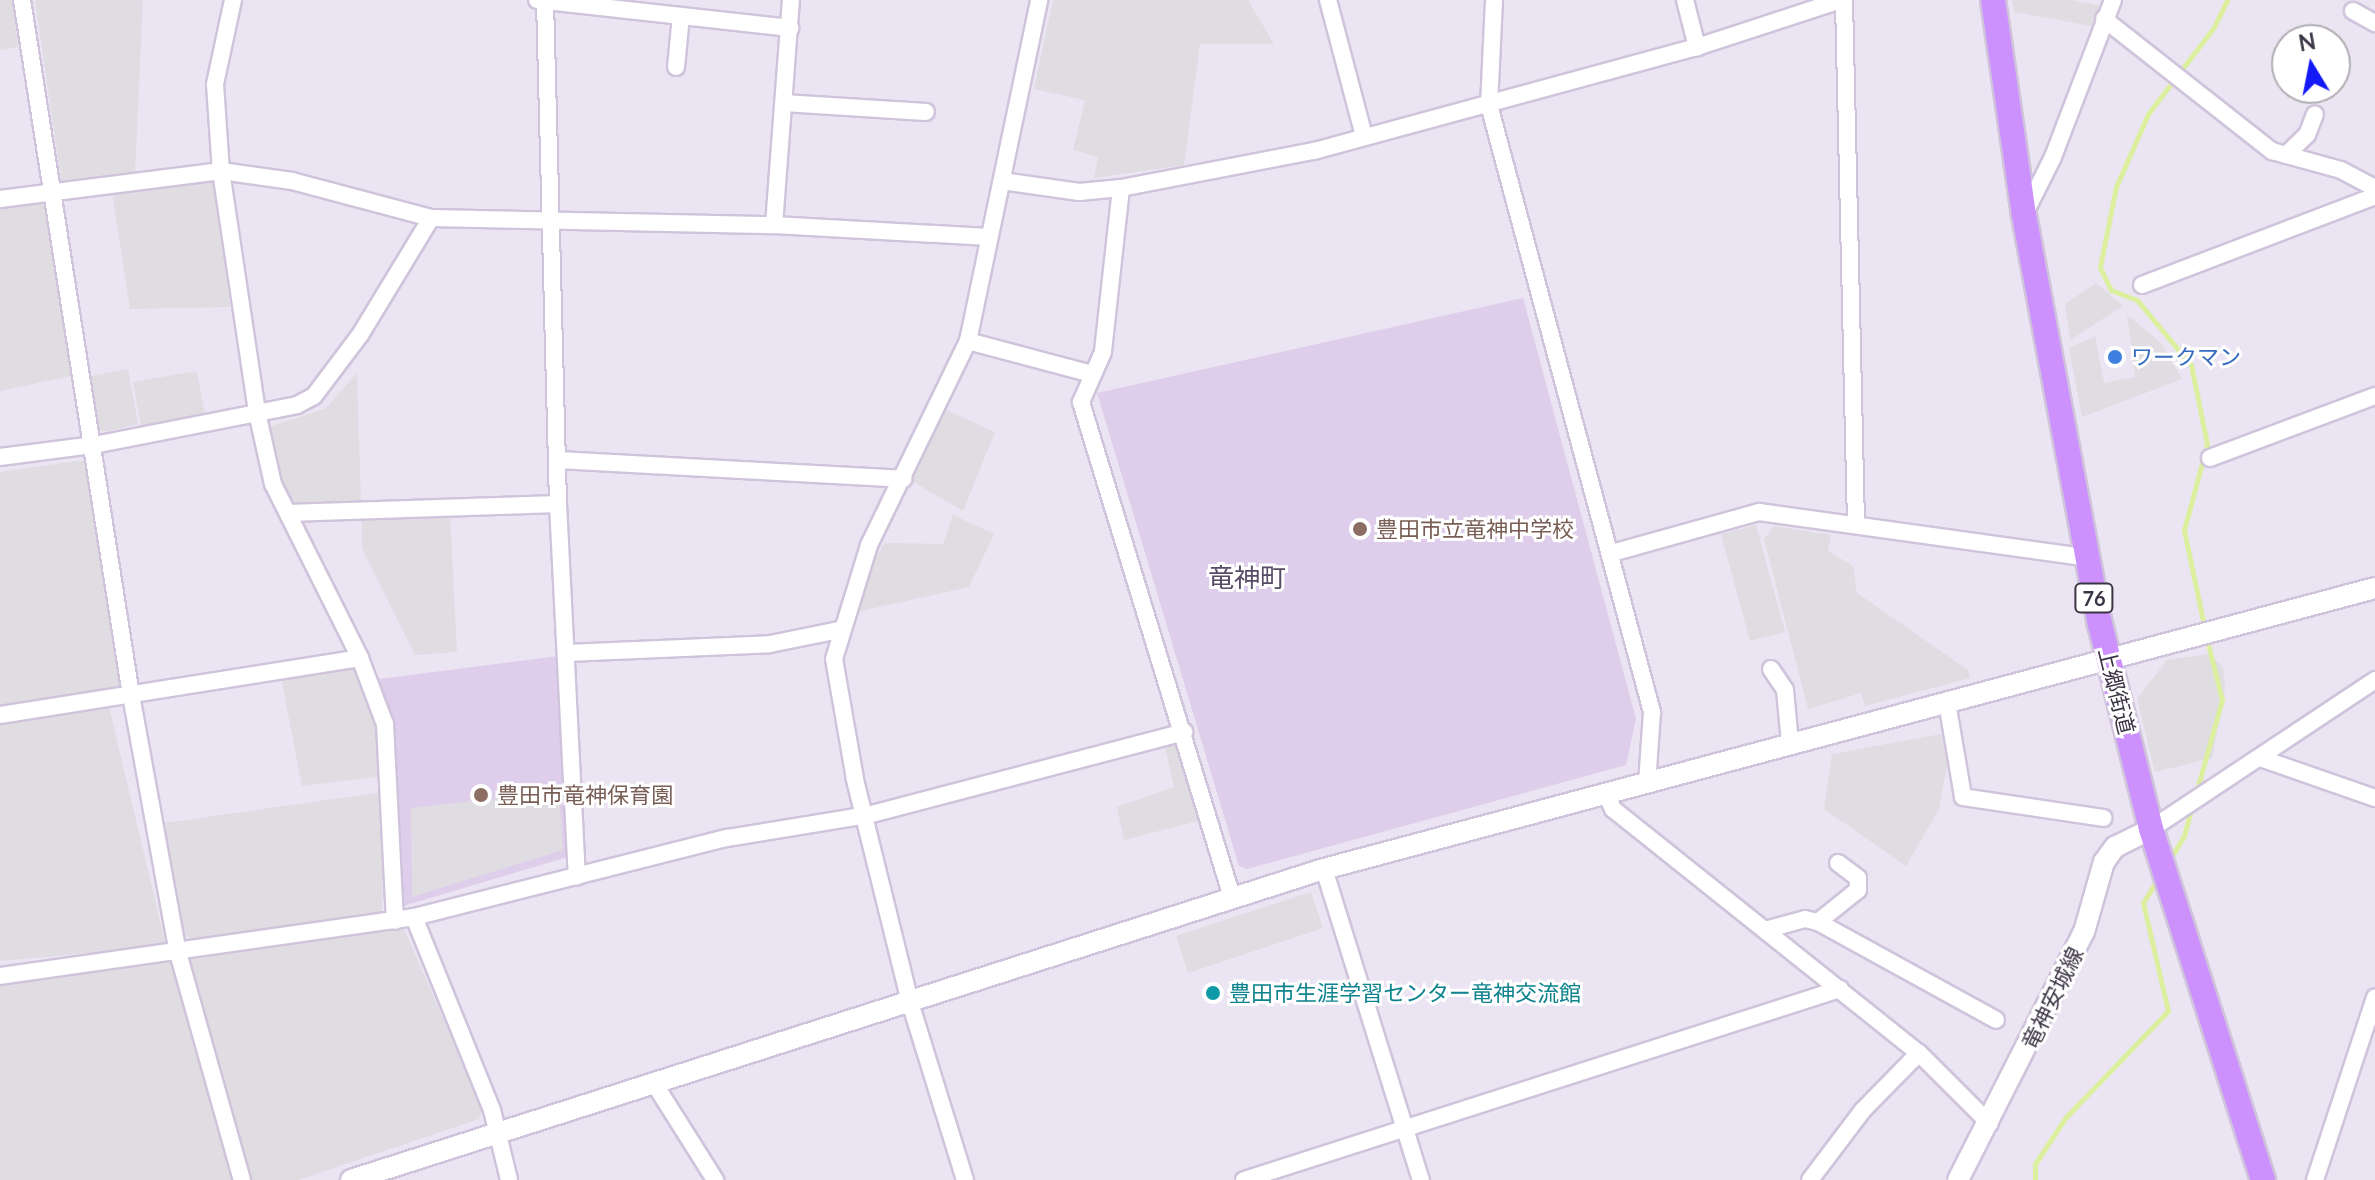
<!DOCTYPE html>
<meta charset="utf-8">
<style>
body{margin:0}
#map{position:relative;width:2375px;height:1180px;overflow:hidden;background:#ebe4f2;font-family:Lato,"Noto Sans JP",sans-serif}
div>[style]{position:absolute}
.education>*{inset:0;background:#decdeb}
.parking>*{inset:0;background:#dfdce2}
.stream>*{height:5px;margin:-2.5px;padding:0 2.5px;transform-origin:2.5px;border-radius:2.5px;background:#dcef9f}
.roads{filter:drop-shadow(2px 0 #cfc4db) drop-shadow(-2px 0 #cfc4db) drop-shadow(0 2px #cfc4db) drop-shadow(0 -2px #cfc4db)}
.minor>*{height:16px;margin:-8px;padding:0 8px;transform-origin:8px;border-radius:8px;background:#fff}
.tertiary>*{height:20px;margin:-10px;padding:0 10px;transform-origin:10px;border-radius:10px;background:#fff}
.primary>*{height:24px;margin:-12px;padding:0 12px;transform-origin:12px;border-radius:12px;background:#cc91fd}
.dots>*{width:22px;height:22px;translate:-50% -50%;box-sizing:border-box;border:4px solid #fff;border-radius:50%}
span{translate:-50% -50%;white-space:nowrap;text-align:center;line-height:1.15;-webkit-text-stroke:6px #fff;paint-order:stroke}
.shield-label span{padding:2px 6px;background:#fff;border:2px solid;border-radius:6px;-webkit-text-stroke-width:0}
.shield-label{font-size:20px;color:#3b3444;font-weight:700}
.shop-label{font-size:22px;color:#366cbe}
.left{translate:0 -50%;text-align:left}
.education-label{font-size:22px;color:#785e54}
.street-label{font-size:22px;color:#3b3444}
.culture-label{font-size:22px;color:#0d838f}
.quarter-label{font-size:26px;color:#574b66}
.north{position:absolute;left:2271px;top:24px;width:80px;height:80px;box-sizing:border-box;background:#fff;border:2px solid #b1aeb4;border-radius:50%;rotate:350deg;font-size:22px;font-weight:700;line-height:32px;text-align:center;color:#3b3444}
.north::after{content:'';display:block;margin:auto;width:28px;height:36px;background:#1419f8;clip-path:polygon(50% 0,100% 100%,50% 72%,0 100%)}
</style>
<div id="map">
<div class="education">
<i style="clip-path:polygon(1523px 298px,1636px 719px,1626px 765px,1247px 869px,1239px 866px,1097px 393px)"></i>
<i style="clip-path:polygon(559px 656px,568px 857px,403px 906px,395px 732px,379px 679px)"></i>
</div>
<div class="parking">
<i style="clip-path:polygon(0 0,12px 0,18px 47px,0 50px)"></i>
<i style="clip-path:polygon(35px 0,143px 0,135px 173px,62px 186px)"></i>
<i style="clip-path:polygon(1053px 0,1248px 0,1274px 44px,1200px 44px,1184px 165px,1094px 178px,1098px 157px,1073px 150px,1085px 100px,1034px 89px)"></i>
<i style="clip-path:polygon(2012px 0,2070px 0,2101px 6px,2091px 26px,2014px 12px)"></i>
<i style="clip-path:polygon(214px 181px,230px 307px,130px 309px,112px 192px)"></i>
<i style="clip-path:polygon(48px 199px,76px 375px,0 391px,0 205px)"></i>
<i style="clip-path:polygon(2096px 283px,2123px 306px,2070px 340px,2065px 304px)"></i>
<i style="clip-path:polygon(2127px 315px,2160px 342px,2182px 379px,2082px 417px,2069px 348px,2095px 336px,2104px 383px,2135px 377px)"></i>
<i style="clip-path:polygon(128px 369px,138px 424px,104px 432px,99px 429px,91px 376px)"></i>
<i style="clip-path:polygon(197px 371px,205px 415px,141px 426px,133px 382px)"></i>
<i style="clip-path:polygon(357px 373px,361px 504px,290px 502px,276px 474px,271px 426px,325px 409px)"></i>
<i style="clip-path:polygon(944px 409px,995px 432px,963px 511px,912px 481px)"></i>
<i style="clip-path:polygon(84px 460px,91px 467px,124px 688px,0 709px,0 472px)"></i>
<i style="clip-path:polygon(450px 513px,457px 652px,415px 655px,362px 548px,362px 520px)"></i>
<i style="clip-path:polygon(953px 515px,994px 534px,969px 587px,856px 612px,867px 574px,884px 543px,943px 544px)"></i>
<i style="clip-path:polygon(1756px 525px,1785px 632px,1750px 641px,1721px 534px)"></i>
<i style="clip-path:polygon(1774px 526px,1831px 535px,1828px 551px,1853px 566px,1857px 593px,1968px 670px,1970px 678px,1865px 706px,1861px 693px,1808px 709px,1764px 539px)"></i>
<i style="clip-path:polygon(2208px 654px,2223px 667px,2225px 688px,2212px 758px,2155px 772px,2137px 699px,2167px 660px)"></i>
<i style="clip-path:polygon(356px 666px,369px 691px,384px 776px,302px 786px,281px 677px)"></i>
<i style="clip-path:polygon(109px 707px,166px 946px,0 961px,0 723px)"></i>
<i style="clip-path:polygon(1941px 734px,1947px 765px,1939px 809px,1906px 866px,1824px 809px,1832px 754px)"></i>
<i style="clip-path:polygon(1179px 739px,1198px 821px,1124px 840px,1117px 807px,1174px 787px,1164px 742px)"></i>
<i style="clip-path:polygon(559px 791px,563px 850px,412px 897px,411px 808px)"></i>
<i style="clip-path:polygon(383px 792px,382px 912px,194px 940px,181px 933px,165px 823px)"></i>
<i style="clip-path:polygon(1311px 892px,1323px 928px,1188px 973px,1176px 936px)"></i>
<i style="clip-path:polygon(402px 925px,483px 1108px,479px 1119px,298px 1180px,247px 1180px,187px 964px,191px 955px)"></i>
<i style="clip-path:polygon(157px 956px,175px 961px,234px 1180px,0 1180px,0 984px)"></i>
</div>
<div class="stream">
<i style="left:2205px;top:630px;width:102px;rotate:-101.9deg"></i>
<i style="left:2184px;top:530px;width:89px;rotate:-75deg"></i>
<i style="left:2207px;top:444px;width:81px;rotate:-101.4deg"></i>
<i style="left:2191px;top:365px;width:85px;rotate:-129.7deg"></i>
<i style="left:2137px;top:300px;width:28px;rotate:-159deg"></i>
<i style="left:2111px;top:290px;width:25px;rotate:-116deg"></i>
<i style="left:2100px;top:267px;width:82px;rotate:-78.7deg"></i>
<i style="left:2116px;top:187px;width:80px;rotate:-66.3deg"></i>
<i style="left:2148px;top:114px;width:109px;rotate:-52.8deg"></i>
<i style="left:2214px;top:27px;width:30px;rotate:-64deg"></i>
<i style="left:2196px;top:793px;width:97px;rotate:-74.4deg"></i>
<i style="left:2222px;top:700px;width:62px;rotate:-104deg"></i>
<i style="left:2170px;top:859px;width:27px;rotate:-59deg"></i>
<i style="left:2184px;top:836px;width:31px;rotate:-75deg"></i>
<i style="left:2035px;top:1180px;width:16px;rotate:-90deg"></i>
<i style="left:2035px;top:1164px;width:56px;rotate:-56.6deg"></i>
<i style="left:2066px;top:1117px;width:147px;rotate:-46.1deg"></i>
<i style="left:2168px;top:1011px;width:111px;rotate:-103deg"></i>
<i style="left:2143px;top:903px;width:29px;rotate:-59deg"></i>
</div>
<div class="roads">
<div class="minor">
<i style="left:22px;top:0;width:703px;rotate:81.09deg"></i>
<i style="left:131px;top:695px;width:258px;rotate:79.7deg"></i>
<i style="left:177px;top:949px;width:240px;rotate:74.3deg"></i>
<i style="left:233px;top:0;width:86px;rotate:102.1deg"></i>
<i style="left:215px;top:84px;width:87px;rotate:86.1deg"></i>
<i style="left:221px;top:171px;width:244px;rotate:81.5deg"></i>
<i style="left:257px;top:412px;width:74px;rotate:77.5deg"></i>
<i style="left:273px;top:484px;width:195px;rotate:63.4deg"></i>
<i style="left:360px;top:658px;width:71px;rotate:69.3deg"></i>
<i style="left:385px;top:724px;width:197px;rotate:87.1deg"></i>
<i style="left:537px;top:0;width:255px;rotate:6.3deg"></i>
<i style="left:545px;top:0;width:504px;rotate:88.52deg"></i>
<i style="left:558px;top:504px;width:373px;rotate:87.1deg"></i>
<i style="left:1328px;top:0;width:141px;rotate:75.2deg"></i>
<i style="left:1494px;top:0;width:105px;rotate:92.7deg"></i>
<i style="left:1489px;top:105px;width:629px;rotate:74.97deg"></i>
<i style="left:1652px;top:712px;width:71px;rotate:94deg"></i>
<i style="left:1685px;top:0;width:49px;rotate:75.7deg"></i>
<i style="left:1844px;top:0;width:524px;rotate:88.69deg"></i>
<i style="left:2353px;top:11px;width:25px;rotate:29deg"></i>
<i style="left:2104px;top:19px;width:214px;rotate:38.2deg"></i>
<i style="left:2272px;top:151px;width:72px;rotate:15.4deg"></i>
<i style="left:2341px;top:170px;width:38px;rotate:28deg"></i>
<i style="left:676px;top:67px;width:51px;rotate:-84.4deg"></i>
<i style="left:784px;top:103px;width:142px;rotate:3.6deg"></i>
<i style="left:2286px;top:155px;width:29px;rotate:-44deg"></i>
<i style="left:2307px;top:135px;width:22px;rotate:-69deg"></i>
<i style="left:1002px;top:181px;width:78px;rotate:8.1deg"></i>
<i style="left:1079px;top:192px;width:42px;rotate:-5.4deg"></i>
<i style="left:1121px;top:188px;width:197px;rotate:-10.9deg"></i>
<i style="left:1314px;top:151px;width:397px;rotate:-15.2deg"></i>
<i style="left:1697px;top:47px;width:151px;rotate:-18.1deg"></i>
<i style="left:1121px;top:188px;width:165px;rotate:96.3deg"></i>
<i style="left:1103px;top:352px;width:55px;rotate:113.7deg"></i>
<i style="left:1081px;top:402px;width:518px;rotate:73.04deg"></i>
<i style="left:0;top:199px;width:223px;rotate:-7.2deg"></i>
<i style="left:221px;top:171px;width:72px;rotate:8deg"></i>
<i style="left:292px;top:181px;width:144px;rotate:14.9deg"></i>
<i style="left:2024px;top:215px;width:65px;rotate:-63.4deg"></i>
<i style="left:2053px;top:157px;width:168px;rotate:-69.1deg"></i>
<i style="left:774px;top:225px;width:226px;rotate:-85.7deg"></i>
<i style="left:2142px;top:285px;width:249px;rotate:-20.9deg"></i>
<i style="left:968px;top:341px;width:128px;rotate:14.9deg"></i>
<i style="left:0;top:457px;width:95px;rotate:-7.3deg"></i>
<i style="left:94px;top:445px;width:207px;rotate:-11.1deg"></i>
<i style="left:297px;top:405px;width:19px;rotate:-28deg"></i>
<i style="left:314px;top:396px;width:76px;rotate:-53deg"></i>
<i style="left:360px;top:335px;width:137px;rotate:-58.7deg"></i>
<i style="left:431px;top:218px;width:343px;rotate:1.2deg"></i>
<i style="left:774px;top:225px;width:215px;rotate:3.2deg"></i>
<i style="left:2210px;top:458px;width:176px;rotate:-20.6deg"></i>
<i style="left:557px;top:460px;width:347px;rotate:3.1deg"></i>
<i style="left:288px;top:513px;width:270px;rotate:-1.9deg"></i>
<i style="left:1612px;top:553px;width:153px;rotate:-15.6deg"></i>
<i style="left:1759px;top:512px;width:329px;rotate:7.9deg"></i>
<i style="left:567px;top:653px;width:203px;rotate:-2.5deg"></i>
<i style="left:770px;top:644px;width:70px;rotate:-11.5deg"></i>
<i style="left:1771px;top:669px;width:25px;rotate:56deg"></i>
<i style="left:1785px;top:690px;width:53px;rotate:84.6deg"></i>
<i style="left:1947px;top:702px;width:96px;rotate:80.4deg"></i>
<i style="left:1963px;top:797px;width:142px;rotate:8.5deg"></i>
<i style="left:0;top:715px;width:364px;rotate:-9deg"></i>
<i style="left:2263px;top:759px;width:119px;rotate:19.2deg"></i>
<i style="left:1606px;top:794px;width:17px;rotate:65deg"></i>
<i style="left:1613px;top:809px;width:391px;rotate:38.6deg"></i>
<i style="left:1919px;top:1053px;width:100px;rotate:45deg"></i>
<i style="left:2151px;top:829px;width:269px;rotate:-33.6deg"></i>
<i style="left:1324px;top:869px;width:326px;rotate:72.7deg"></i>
<i style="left:414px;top:917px;width:208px;rotate:68deg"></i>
<i style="left:492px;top:1110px;width:72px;rotate:76.3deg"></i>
<i style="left:1818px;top:922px;width:51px;rotate:-38.7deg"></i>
<i style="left:1858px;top:890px;width:12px;rotate:-90deg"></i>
<i style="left:1858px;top:878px;width:25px;rotate:-143deg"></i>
<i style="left:1765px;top:930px;width:41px;rotate:-15.4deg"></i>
<i style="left:1805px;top:919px;width:13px;rotate:13deg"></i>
<i style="left:1818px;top:922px;width:203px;rotate:28.8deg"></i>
<i style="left:0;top:976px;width:418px;rotate:-8.1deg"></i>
<i style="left:414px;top:917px;width:323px;rotate:-14.2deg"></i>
<i style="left:727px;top:838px;width:143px;rotate:-9.3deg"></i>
<i style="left:868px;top:815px;width:327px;rotate:-14.7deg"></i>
<i style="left:654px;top:1083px;width:115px;rotate:57.8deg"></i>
<i style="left:965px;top:1180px;width:186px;rotate:-107.2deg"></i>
<i style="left:910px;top:1002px;width:230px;rotate:-103.9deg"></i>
<i style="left:855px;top:779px;width:122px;rotate:-99.9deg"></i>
<i style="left:834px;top:659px;width:119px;rotate:-72.9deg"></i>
<i style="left:869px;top:545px;width:227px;rotate:-64.1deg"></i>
<i style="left:968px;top:341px;width:348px;rotate:-78.2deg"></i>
<i style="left:1244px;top:1180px;width:626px;rotate:-17.77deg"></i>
<i style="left:1810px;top:1180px;width:88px;rotate:-52.9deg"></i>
<i style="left:1863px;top:1110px;width:80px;rotate:-45.5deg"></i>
<i style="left:2315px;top:1180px;width:192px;rotate:-71.8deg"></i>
</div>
<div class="tertiary">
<i style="left:351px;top:1180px;width:1021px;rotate:-17.73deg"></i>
<i style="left:1324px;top:869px;width:1088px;rotate:-14.97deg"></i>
<i style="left:1958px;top:1180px;width:278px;rotate:-63.1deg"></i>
<i style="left:2084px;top:932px;width:73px;rotate:-74.1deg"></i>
<i style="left:2104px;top:862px;width:19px;rotate:-54deg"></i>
<i style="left:2115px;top:847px;width:40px;rotate:-26.6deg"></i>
</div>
<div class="primary">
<i style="left:1993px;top:0;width:217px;rotate:81.8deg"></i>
<i style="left:2024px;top:215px;width:416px;rotate:79.5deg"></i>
<i style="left:2100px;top:624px;width:211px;rotate:76deg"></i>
<i style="left:2151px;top:829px;width:368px;rotate:72.3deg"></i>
</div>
</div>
<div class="dots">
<i style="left:2115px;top:357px;background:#3f7fe0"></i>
<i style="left:1360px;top:529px;background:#8d6e63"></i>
<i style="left:481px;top:795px;background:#8d6e63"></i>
<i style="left:1213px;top:993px;background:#0f9aa8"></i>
</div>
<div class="shield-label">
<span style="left:2094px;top:598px">76</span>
</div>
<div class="shop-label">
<span class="left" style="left:2131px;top:357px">ワークマン</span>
</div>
<div class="education-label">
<span class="left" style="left:1376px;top:529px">豊田市立竜神中学校</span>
<span class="left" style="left:497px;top:795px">豊田市竜神保育園</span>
</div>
<div class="street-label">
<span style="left:2117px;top:691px;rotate:76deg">上郷街道</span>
<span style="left:2052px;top:998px;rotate:-64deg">竜神安城線</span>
</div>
<div class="culture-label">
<span class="left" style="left:1229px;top:993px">豊田市生涯学習センター竜神交流館</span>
</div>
<div class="quarter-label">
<span style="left:1247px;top:578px">竜神町</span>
</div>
<div class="north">N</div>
</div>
